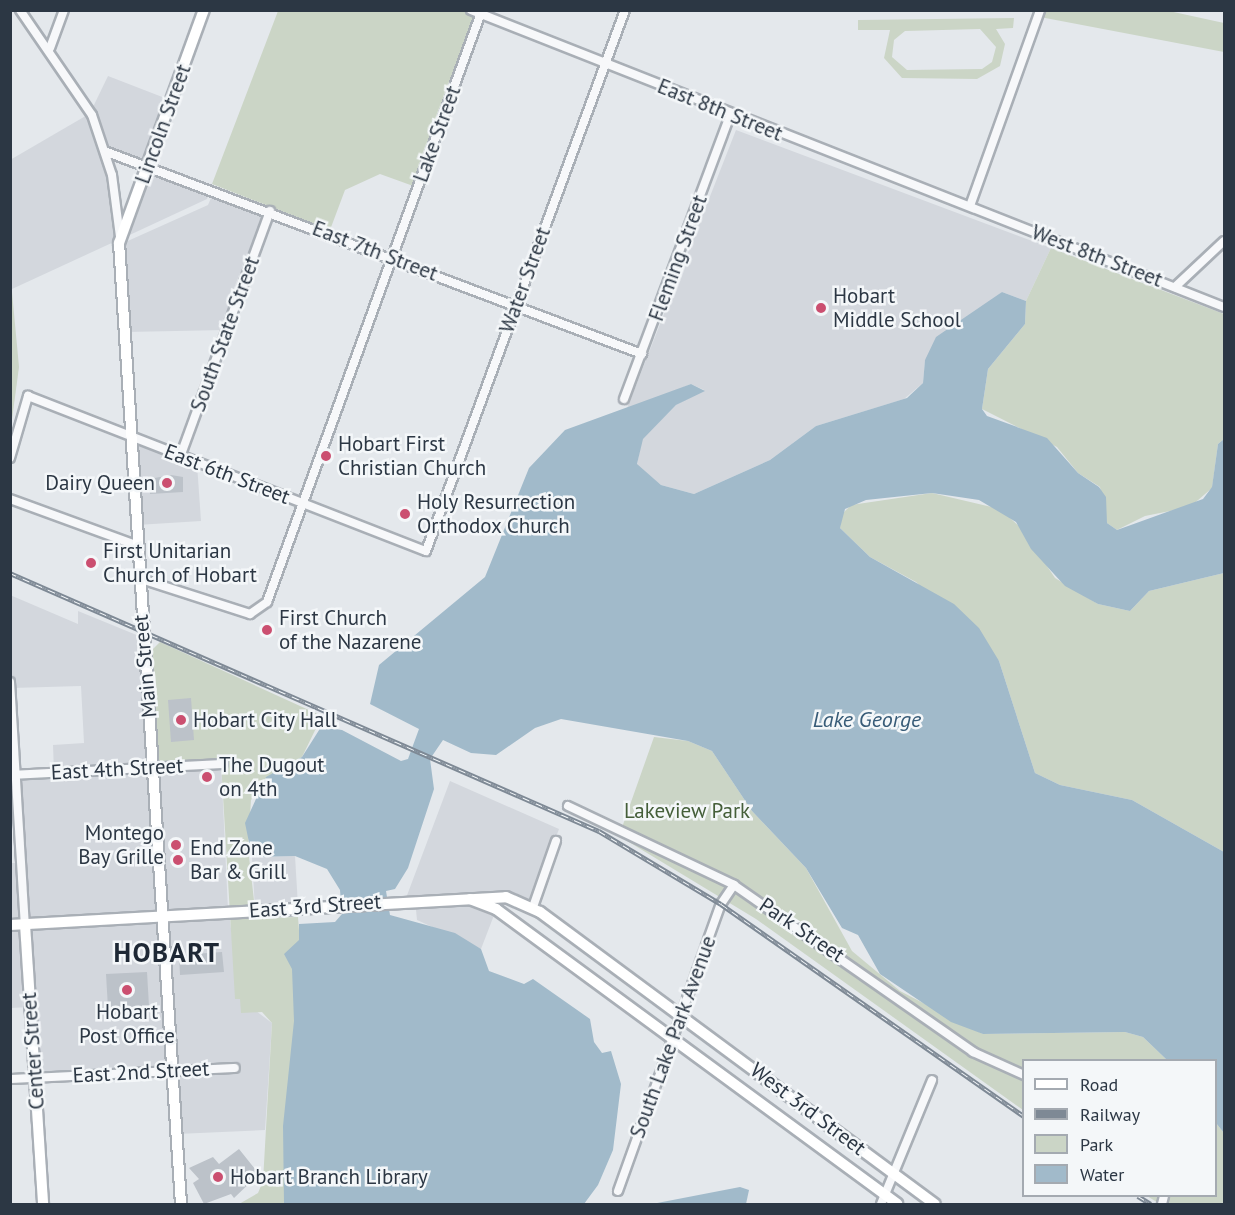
<!DOCTYPE html>
<style>
body{margin:0}
#map{position:relative;width:1235px;height:1215px;overflow:hidden;background:#e4e8ec;font-family:"PT Sans",sans-serif}
div>[style]{position:absolute}
.built>*{inset:0;background:#d3d7dd}
.green>*{inset:0;background:#cbd5c6}
.water>*{inset:0;background:#a1baca}
.building>*{inset:0;background:#bcc2c9}
.roads{filter:drop-shadow(2px 0 #a9afb6) drop-shadow(-2px 0 #a9afb6) drop-shadow(0 2px #a9afb6) drop-shadow(0 -2px #a9afb6)}
.street>*{height:8px;margin:-4px;padding:0 4px;transform-origin:4px;border-radius:4px;background:#f7f8fa}
.secondary>*{height:10px;margin:-5px;padding:0 5px;transform-origin:5px;border-radius:5px;background:#fff}
.rail>*{height:4.5px;margin-top:-2.25px;transform-origin:0;background:repeating-linear-gradient(90deg,#f4f7f9 0 7px,#7e8995 0 14px);box-sizing:border-box;border-block:2px solid #7e8995}
.dots>*{width:16px;height:16px;translate:-50% -50%;box-sizing:border-box;border:3px solid #f4f7f9;border-radius:50%}
span{translate:-50% -50%;white-space:nowrap;text-align:center;line-height:1.15;-webkit-text-stroke:5px #f4f7f9;paint-order:stroke}
.street-label{font-size:21px;color:#2c3744}
.poi-label{font-size:21px;color:#2c3744}
.left{translate:0 -50%;text-align:left}
.right{translate:-100% -50%;text-align:right}
.park-label{font-size:21px;color:#455f3a}
.water-label{font-size:22px;color:#375b77;font-style:italic}
.district-label{font-size:27px;color:#1e2835;font-weight:700;letter-spacing:1.5px}
.frame{position:absolute;inset:0;border:12px solid #2c3744;pointer-events:none}
.legend{position:absolute;left:1022px;top:1059px;width:195px;height:138px;box-sizing:border-box;background:#f4f7f9;border:2px solid #a4aab1;margin:0;padding:8px 10px;list-style:none;font-size:18px;color:#2c3744}
.legend li{display:flex;align-items:center;gap:12px;height:30px}
.legend b{width:30px;border:2px solid #a4aab1}
</style>
<div id="map">
<div class="built">
<i style="clip-path:polygon(108px 76px,170px 100px,147px 162px,108px 149px,92px 109px)"></i>
<i style="clip-path:polygon(89px 114px,105px 152px,116px 241px,12px 289px,10px 160px)"></i>
<i style="clip-path:polygon(736px 130px,1051px 248px,1026px 301px,1002px 292px,925px 360px,923px 383px,904px 399px,816px 426px,770px 460px,694px 494px,661px 485px,637px 465px,642px 439px,676px 405px,704px 390px,691px 384px,626px 411px)"></i>
<i style="clip-path:polygon(149px 167px,211px 189px,207px 199px,121px 239px)"></i>
<i style="clip-path:polygon(214px 191px,267px 212px,225px 330px,126px 332px,121px 244px,208px 205px)"></i>
<i style="clip-path:polygon(133px 439px,197px 464px,201px 521px,137px 525px)"></i>
<i style="clip-path:polygon(10px 595px,78px 624px,78px 611px,139px 636px,171px 1069px,35px 1076px,17px 776px,54px 772px,53px 745px,84px 743px,81px 686px,12px 688px)"></i>
<i style="clip-path:polygon(221px 762px,228px 910px,164px 913px,155px 764px)"></i>
<i style="clip-path:polygon(450px 781px,559px 829px,531px 905px,467px 897px,406px 898px)"></i>
<i style="clip-path:polygon(295px 856px,298px 906px,255px 909px,252px 857px)"></i>
<i style="clip-path:polygon(11px 863px,20px 863px,24px 923px,11px 924px)"></i>
<i style="clip-path:polygon(444px 898px,496px 910px,481px 949px,417px 920px,415px 900px)"></i>
<i style="clip-path:polygon(229px 913px,240px 999px,272px 1023px,265px 1130px,177px 1134px,164px 916px)"></i>
<i style="clip-path:polygon(24px 926px,29px 1007px,11px 1008px,11px 927px)"></i>
</div>
<div class="green">
<i style="clip-path:polygon(466px 10px,477px 15px,416px 187px,380px 174px,345px 190px,330px 230px,212px 184px,278px 11px)"></i>
<i style="clip-path:polygon(1043px 11px,1169px 11px,1224px 23px,1224px 52px,1040px 17px)"></i>
<i style="clip-path:polygon(evenodd,1014px 18px,1013px 28px,996px 29px,1005px 44px,1000px 66px,977px 79px,902px 78px,884px 58px,890px 30px,858px 30px,858px 20px,1014px 18px,980px 29px,996px 47px,992px 62px,982px 69px,907px 70px,892px 57px,894px 40px,905px 31px,980px 29px)"></i>
<i style="clip-path:polygon(1051px 248px,1224px 314px,1224px 439px,1218px 444px,1212px 488px,1190px 507px,1145px 516px,1117px 530px,1107px 523px,1100px 487px,1078px 473px,1057px 447px,982px 409px,988px 369px,1025px 324px,1026px 301px)"></i>
<i style="clip-path:polygon(10px 271px,19px 367px,11px 427px,10px 427px)"></i>
<i style="clip-path:polygon(932px 493px,1000px 509px,1022px 529px,1055px 578px,1098px 604px,1130px 611px,1149px 591px,1224px 573px,1224px 852px,1132px 800px,1060px 785px,1035px 773px,999px 661px,916px 582px,870px 557px,840px 528px,841px 515px,851px 505px)"></i>
<i style="clip-path:polygon(160px 642px,322px 716px,302px 757px,275px 771px,251px 800px,248px 848px,256px 918px,298px 917px,319px 1204px,239px 1204px,258px 1193px,263px 1181px,272px 1023px,262px 1012px,241px 1013px,240px 999px,235px 999px,221px 762px,155px 764px,152px 650px)"></i>
<i style="clip-path:polygon(654px 737px,688px 741px,712px 751px,752px 811px,806px 868px,852px 951px,900px 991px,983px 1034px,1125px 1032px,1143px 1037px,1167px 1060px,1024px 1060px,1023px 1110px,756px 919px,619px 836px)"></i>
<i style="clip-path:polygon(1216px 1123px,1224px 1133px,1224px 1204px,1160px 1204px,1147px 1196px,1216px 1196px)"></i>
</div>
<div class="water">
<i style="clip-path:polygon(1002px 292px,1026px 301px,1025px 324px,988px 369px,982px 409px,987px 416px,1047px 438px,1078px 473px,1099px 487px,1106px 497px,1107px 523px,1117px 530px,1203px 499px,1212px 487px,1218px 444px,1224px 439px,1224px 573px,1149px 591px,1130px 611px,1098px 604px,1065px 586px,1031px 549px,1016px 522px,979px 500px,932px 493px,866px 500px,845px 509px,840px 528px,870px 557px,954px 604px,979px 628px,999px 661px,1035px 773px,1060px 785px,1132px 800px,1224px 852px,1224px 1133px,1216px 1123px,1216px 1060px,1167px 1060px,1143px 1037px,1125px 1032px,983px 1034px,951px 1022px,880px 974px,858px 935px,842px 928px,806px 868px,752px 811px,712px 751px,688px 741px,561px 719px,535px 728px,496px 755px,471px 753px,443px 740px,430px 759px,434px 789px,408px 868px,395px 889px,386px 891px,390px 915px,455px 933px,481px 949px,489px 971px,524px 984px,533px 979px,590px 1019px,594px 1042px,602px 1053px,611px 1051px,621px 1084px,613px 1150px,598px 1185px,584px 1204px,284px 1204px,283px 1126px,294px 1021px,292px 969px,284px 954px,299px 940px,299px 924px,335px 922px,342px 914px,340px 890px,327px 869px,295px 856px,252px 857px,245px 823px,266px 777px,302px 757px,321px 727px,342px 730px,401px 761px,408px 759px,419px 729px,370px 704px,379px 665px,485px 577px,529px 468px,565px 430px,691px 384px,705px 391px,676px 405px,643px 439px,637px 464px,661px 485px,694px 494px,770px 460px,816px 426px,907px 398px,923px 383px,925px 360px,936px 337px)"></i>
<i style="clip-path:polygon(740px 1187px,749px 1190px,746px 1204px,652px 1204px)"></i>
</div>
<div class="building">
<i style="clip-path:polygon(171px 475px,183px 477px,183px 492px,150px 494px,149px 479px)"></i>
<i style="clip-path:polygon(191px 698px,194px 740px,171px 742px,168px 700px)"></i>
<i style="clip-path:polygon(222px 952px,224px 972px,180px 975px,179px 955px)"></i>
<i style="clip-path:polygon(147px 972px,149px 1006px,108px 1008px,106px 974px)"></i>
<i style="clip-path:polygon(239px 1149px,259px 1174px,234px 1198px,231px 1194px,204px 1204px,193px 1183px,199px 1179px,189px 1168px,213px 1157px,219px 1164px)"></i>
</div>
<div class="roads">
<div class="street">
<i style="left:20px;top:10px;width:127px;rotate:55.6deg"></i>
<i style="left:92px;top:115px;width:63px;rotate:71.6deg"></i>
<i style="left:112px;top:175px;width:63px;rotate:82.6deg"></i>
<i style="left:471px;top:10px;width:809px;rotate:21.53deg"></i>
<i style="left:50px;top:48px;width:40px;rotate:-69.8deg"></i>
<i style="left:107px;top:152px;width:572px;rotate:20.69deg"></i>
<i style="left:970px;top:206px;width:208px;rotate:-70.3deg"></i>
<i style="left:1175px;top:287px;width:67px;rotate:-43.2deg"></i>
<i style="left:624px;top:399px;width:302px;rotate:-69.5deg"></i>
<i style="left:180px;top:457px;width:262px;rotate:-69.9deg"></i>
<i style="left:10px;top:458px;width:65px;rotate:-73.8deg"></i>
<i style="left:28px;top:396px;width:427px;rotate:21.3deg"></i>
<i style="left:426px;top:551px;width:576px;rotate:-69.8deg"></i>
<i style="left:10px;top:499px;width:134px;rotate:20.1deg"></i>
<i style="left:138px;top:578px;width:118px;rotate:17.8deg"></i>
<i style="left:250px;top:614px;width:21px;rotate:-35deg"></i>
<i style="left:267px;top:602px;width:630px;rotate:-70.04deg"></i>
<i style="left:10px;top:682px;width:242px;rotate:86.5deg"></i>
<i style="left:10px;top:775px;width:213px;rotate:-3deg"></i>
<i style="left:568px;top:806px;width:184px;rotate:25.4deg"></i>
<i style="left:734px;top:885px;width:292px;rotate:34.9deg"></i>
<i style="left:973px;top:1052px;width:56px;rotate:24.3deg"></i>
<i style="left:533px;top:907px;width:70px;rotate:-70.8deg"></i>
<i style="left:10px;top:1079px;width:225px;rotate:-2.8deg"></i>
<i style="left:618px;top:1191px;width:305px;rotate:-70.3deg"></i>
<i style="left:721px;top:904px;width:23px;rotate:-56deg"></i>
<i style="left:881px;top:1204px;width:134px;rotate:-67.6deg"></i>
<i style="left:1162px;top:1204px;width:8px;rotate:-76deg"></i>
</div>
<div class="secondary">
<i style="left:470px;top:899px;width:28px;rotate:21deg"></i>
<i style="left:496px;top:909px;width:498px;rotate:36.3deg"></i>
<i style="left:25px;top:924px;width:281px;rotate:86.3deg"></i>
<i style="left:10px;top:925px;width:497px;rotate:-3.2deg"></i>
<i style="left:506px;top:897px;width:37px;rotate:24deg"></i>
<i style="left:540px;top:912px;width:491px;rotate:36.5deg"></i>
<i style="left:181px;top:1204px;width:963px;rotate:-93.69deg"></i>
<i style="left:119px;top:243px;width:248px;rotate:-70deg"></i>
</div>
</div>
<div class="rail">
<i style="left:10px;top:573px;width:643px;rotate:23.65deg"></i>
<i style="left:599px;top:831px;width:142px;rotate:30.9deg"></i>
<i style="left:721px;top:904px;width:370px;rotate:35deg"></i>
<i style="left:1138px;top:1196px;width:15px;rotate:32deg"></i>
</div>
<div class="dots">
<i style="left:821px;top:308px;background:#cb4f70"></i>
<i style="left:326px;top:456px;background:#cb4f70"></i>
<i style="left:167px;top:483px;background:#cb4f70"></i>
<i style="left:405px;top:514px;background:#cb4f70"></i>
<i style="left:91px;top:563px;background:#cb4f70"></i>
<i style="left:267px;top:630px;background:#cb4f70"></i>
<i style="left:181px;top:720px;background:#cb4f70"></i>
<i style="left:207px;top:777px;background:#cb4f70"></i>
<i style="left:176px;top:845px;background:#cb4f70"></i>
<i style="left:178px;top:860px;background:#cb4f70"></i>
<i style="left:127px;top:990px;background:#cb4f70"></i>
<i style="left:218px;top:1177px;background:#cb4f70"></i>
</div>
<div class="street-label">
<span style="left:720px;top:110px;rotate:22deg">East 8th Street</span>
<span style="left:163px;top:124px;rotate:-70deg">Lincoln Street</span>
<span style="left:437px;top:134px;rotate:-70deg">Lake Street</span>
<span style="left:375px;top:251px;rotate:21deg">East 7th Street</span>
<span style="left:1097px;top:256px;rotate:21deg">West 8th Street</span>
<span style="left:678px;top:258px;rotate:-70deg">Fleming Street</span>
<span style="left:525px;top:280px;rotate:-70deg">Water Street</span>
<span style="left:225px;top:334px;rotate:-70deg">South State Street</span>
<span style="left:227px;top:474px;rotate:21deg">East 6th Street</span>
<span style="left:145px;top:666px;rotate:-95deg">Main Street</span>
<span style="left:117px;top:769px;rotate:-3deg">East 4th Street</span>
<span style="left:315px;top:906px;rotate:-4deg">East 3rd Street</span>
<span style="left:802px;top:930px;rotate:34deg">Park Street</span>
<span style="left:673px;top:1037px;rotate:-70deg">South Lake Park Avenue</span>
<span style="left:33px;top:1051px;rotate:-94deg">Center Street</span>
<span style="left:141px;top:1072px;rotate:-3deg">East 2nd Street</span>
<span style="left:808px;top:1109px;rotate:37deg">West 3rd Street</span>
</div>
<div class="poi-label">
<span class="left" style="left:833px;top:308px">Hobart<br>Middle School</span>
<span class="left" style="left:338px;top:456px">Hobart First<br>Christian Church</span>
<span class="right" style="left:155px;top:483px">Dairy Queen</span>
<span class="left" style="left:417px;top:514px">Holy Resurrection<br>Orthodox Church</span>
<span class="left" style="left:103px;top:563px">First Unitarian<br>Church of Hobart</span>
<span class="left" style="left:279px;top:630px">First Church<br>of the Nazarene</span>
<span class="left" style="left:193px;top:720px">Hobart City Hall</span>
<span class="left" style="left:219px;top:777px">The Dugout<br>on 4th</span>
<span class="right" style="left:164px;top:845px">Montego<br>Bay Grille</span>
<span class="left" style="left:190px;top:860px">End Zone<br>Bar &amp; Grill</span>
<span style="left:127px;top:1024px">Hobart<br>Post Office</span>
<span class="left" style="left:230px;top:1177px">Hobart Branch Library</span>
</div>
<div class="park-label">
<span style="left:687px;top:811px">Lakeview Park</span>
</div>
<div class="water-label">
<span style="left:867px;top:720px">Lake George</span>
</div>
<div class="district-label">
<span style="left:167px;top:953px">HOBART</span>
</div>
<div class="frame"></div>
<ul class="legend">
<li><b style="height:8px;background:#fff"></b>Road</li>
<li><b style="height:8px;background:#7e8995"></b>Railway</li>
<li><b style="height:16px;background:#cbd5c6"></b>Park</li>
<li><b style="height:16px;background:#a1baca"></b>Water</li>
</ul>
</div>
